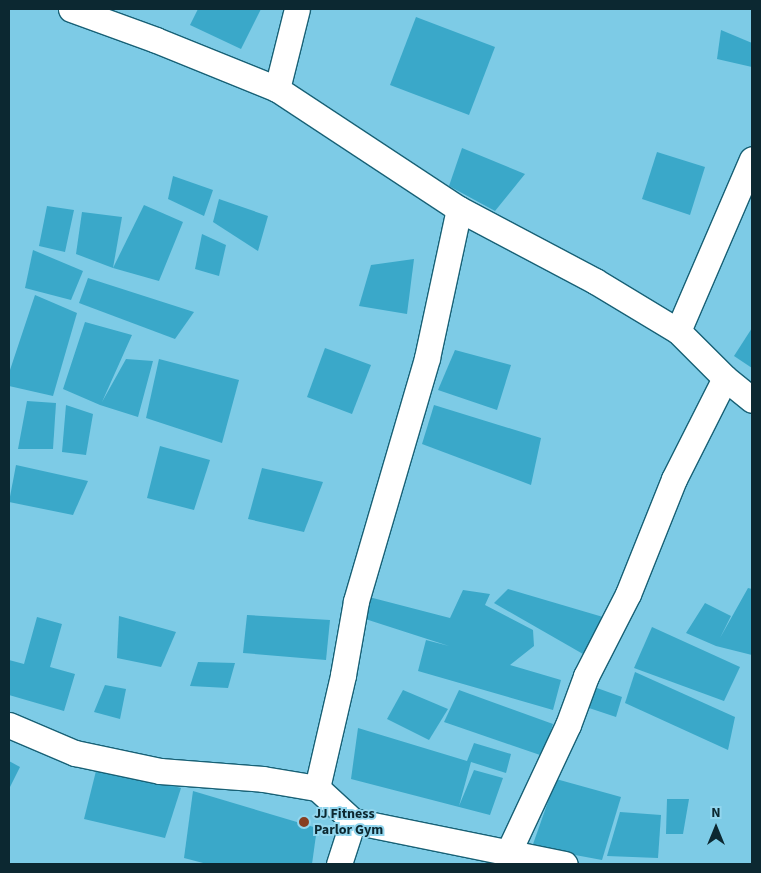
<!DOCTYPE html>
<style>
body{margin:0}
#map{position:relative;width:761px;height:873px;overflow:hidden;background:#92d6ee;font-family:"Source Sans 3",sans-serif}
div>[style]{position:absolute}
.built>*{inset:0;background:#7dcbe6}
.building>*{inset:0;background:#3aa8c9}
.roads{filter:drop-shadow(1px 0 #186176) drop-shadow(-1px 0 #186176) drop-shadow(0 1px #186176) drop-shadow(0 -1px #186176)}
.street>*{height:25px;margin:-12.5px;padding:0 12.5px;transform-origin:12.5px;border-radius:12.5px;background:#fff}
.dots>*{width:14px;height:14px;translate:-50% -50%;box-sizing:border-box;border:2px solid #92d6ee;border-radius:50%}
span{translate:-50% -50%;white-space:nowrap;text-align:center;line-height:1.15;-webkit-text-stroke:4px #92d6ee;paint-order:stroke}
.poi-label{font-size:14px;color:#0c2831;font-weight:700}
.left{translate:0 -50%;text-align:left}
.frame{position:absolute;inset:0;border:10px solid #0c2831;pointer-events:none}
.north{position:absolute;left:691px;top:803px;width:50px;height:50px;-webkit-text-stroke:4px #92d6ee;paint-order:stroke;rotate:0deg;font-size:14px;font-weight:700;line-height:20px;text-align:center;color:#0c2831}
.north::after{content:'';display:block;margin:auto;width:18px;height:22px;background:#0c2831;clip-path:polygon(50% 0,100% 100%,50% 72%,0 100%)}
</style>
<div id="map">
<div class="built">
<i style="clip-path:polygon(9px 9px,752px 9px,752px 864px,9px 864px)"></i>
</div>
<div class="building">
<i style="clip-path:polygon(198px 9px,261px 9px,241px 49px,190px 25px)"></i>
<i style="clip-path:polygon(416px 17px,495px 47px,469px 115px,390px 85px)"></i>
<i style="clip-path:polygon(721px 30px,752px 43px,752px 67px,717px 59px)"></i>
<i style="clip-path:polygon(462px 148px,525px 174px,495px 211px,449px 186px)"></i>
<i style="clip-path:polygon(657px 152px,705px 167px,690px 215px,642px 199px)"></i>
<i style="clip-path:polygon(173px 176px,213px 190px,204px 216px,168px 199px)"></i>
<i style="clip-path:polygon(219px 199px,268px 216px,258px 251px,213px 222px)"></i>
<i style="clip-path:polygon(144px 205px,183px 222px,159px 281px,113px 268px)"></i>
<i style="clip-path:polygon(47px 206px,74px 210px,65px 252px,39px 246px)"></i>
<i style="clip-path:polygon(82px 212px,122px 217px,113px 268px,76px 254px)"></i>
<i style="clip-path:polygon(202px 234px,226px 245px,219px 276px,195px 269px)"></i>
<i style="clip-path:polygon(33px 250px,83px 271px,71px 300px,25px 288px)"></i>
<i style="clip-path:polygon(414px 259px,407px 314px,359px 306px,371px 265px)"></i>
<i style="clip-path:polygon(88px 278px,194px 312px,175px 339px,79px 303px)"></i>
<i style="clip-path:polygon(35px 295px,77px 313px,53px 396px,9px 386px,9px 373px)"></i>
<i style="clip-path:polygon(85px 322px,132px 335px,102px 402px,126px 359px,153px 361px,138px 417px,100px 405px,63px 389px)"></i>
<i style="clip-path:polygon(752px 328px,752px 368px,734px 356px)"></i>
<i style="clip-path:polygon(325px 348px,371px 365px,352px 414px,307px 397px)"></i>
<i style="clip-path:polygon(455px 350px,511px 365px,497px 410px,438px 390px)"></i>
<i style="clip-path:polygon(159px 359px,239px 380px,222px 443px,146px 418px)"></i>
<i style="clip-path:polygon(27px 401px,56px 403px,53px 449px,18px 449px)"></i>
<i style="clip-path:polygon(66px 405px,93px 414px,86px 455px,62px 452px)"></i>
<i style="clip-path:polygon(434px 405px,541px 438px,531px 485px,422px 444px)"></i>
<i style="clip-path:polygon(160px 446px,210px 460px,194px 510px,147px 498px)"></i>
<i style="clip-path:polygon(16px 465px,88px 481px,73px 515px,9px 502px)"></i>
<i style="clip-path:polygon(262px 468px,323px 482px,304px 532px,248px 519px)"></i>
<i style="clip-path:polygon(748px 588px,752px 589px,752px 655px,716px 646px,686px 633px,705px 603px,731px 616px,720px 638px)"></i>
<i style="clip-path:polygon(508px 589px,603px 617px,583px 654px,494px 603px)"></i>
<i style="clip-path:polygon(463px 590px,490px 594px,485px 605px,533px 630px,534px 646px,510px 665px,561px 680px,553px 710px,418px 671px,426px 640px,449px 646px,356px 616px,369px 597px,450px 618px)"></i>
<i style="clip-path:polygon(247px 615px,330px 620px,326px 660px,243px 653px)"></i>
<i style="clip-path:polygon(119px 616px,176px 632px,161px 667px,117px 658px)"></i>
<i style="clip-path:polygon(37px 617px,62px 624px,50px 667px,75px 674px,64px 711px,9px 695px,9px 660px,24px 664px)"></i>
<i style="clip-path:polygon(652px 627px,740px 667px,724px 701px,634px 668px)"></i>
<i style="clip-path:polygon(198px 662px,235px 663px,228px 688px,190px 686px)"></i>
<i style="clip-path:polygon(635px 672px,735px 717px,728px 750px,625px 703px)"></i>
<i style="clip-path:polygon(105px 685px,126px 689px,120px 719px,94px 712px)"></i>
<i style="clip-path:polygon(597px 688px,622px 697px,616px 717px,586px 707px)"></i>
<i style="clip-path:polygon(403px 690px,448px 709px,429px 740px,387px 719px)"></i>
<i style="clip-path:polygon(459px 690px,553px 724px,543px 756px,444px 722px)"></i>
<i style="clip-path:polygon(358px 728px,467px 761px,474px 743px,511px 754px,506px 773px,471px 762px,459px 806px,474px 770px,503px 778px,490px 815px,351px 779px)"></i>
<i style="clip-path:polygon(9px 761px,20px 767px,9px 789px)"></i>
<i style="clip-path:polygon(97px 767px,181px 788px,165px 838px,84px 819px)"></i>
<i style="clip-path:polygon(556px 779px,621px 797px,602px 860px,532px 847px)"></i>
<i style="clip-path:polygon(193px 791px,317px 828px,312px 864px,207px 864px,184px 858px)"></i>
<i style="clip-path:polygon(667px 799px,689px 799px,683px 834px,666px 834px)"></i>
<i style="clip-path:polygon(620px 812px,661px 815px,658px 858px,607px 856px)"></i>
</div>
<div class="roads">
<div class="street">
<i style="left:71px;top:9px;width:90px;rotate:20deg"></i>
<i style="left:156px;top:40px;width:131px;rotate:22deg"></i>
<i style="left:277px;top:89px;width:218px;rotate:33.4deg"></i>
<i style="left:459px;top:209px;width:154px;rotate:27.9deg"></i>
<i style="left:595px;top:281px;width:97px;rotate:31.1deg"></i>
<i style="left:678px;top:331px;width:66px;rotate:45deg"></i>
<i style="left:725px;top:378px;width:35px;rotate:39deg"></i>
<i style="left:277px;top:89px;width:82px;rotate:-76deg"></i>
<i style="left:678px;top:331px;width:187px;rotate:-66.7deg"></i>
<i style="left:9px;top:725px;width:72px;rotate:23deg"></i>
<i style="left:75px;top:753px;width:87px;rotate:12deg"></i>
<i style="left:160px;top:771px;width:103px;rotate:4.4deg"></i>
<i style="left:263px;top:779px;width:55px;rotate:9.5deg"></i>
<i style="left:317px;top:788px;width:49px;rotate:42.5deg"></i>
<i style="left:353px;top:821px;width:216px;rotate:11.5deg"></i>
<i style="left:317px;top:788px;width:116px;rotate:-77deg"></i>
<i style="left:343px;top:675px;width:75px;rotate:-80deg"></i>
<i style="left:356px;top:601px;width:253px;rotate:-73.7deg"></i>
<i style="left:427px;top:358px;width:152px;rotate:-77.9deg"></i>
<i style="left:508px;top:853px;width:141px;rotate:-64.9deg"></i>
<i style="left:568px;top:725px;width:52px;rotate:-69.8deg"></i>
<i style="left:586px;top:676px;width:92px;rotate:-62.9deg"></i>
<i style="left:628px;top:594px;width:124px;rotate:-68.2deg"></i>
<i style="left:674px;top:479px;width:113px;rotate:-63.2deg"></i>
<i style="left:339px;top:864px;width:45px;rotate:-72deg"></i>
</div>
</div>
<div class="dots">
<i style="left:304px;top:822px;background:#873e21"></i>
</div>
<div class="poi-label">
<span class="left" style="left:314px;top:822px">JJ Fitness<br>Parlor Gym</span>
</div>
<div class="frame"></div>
<div class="north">N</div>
</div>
